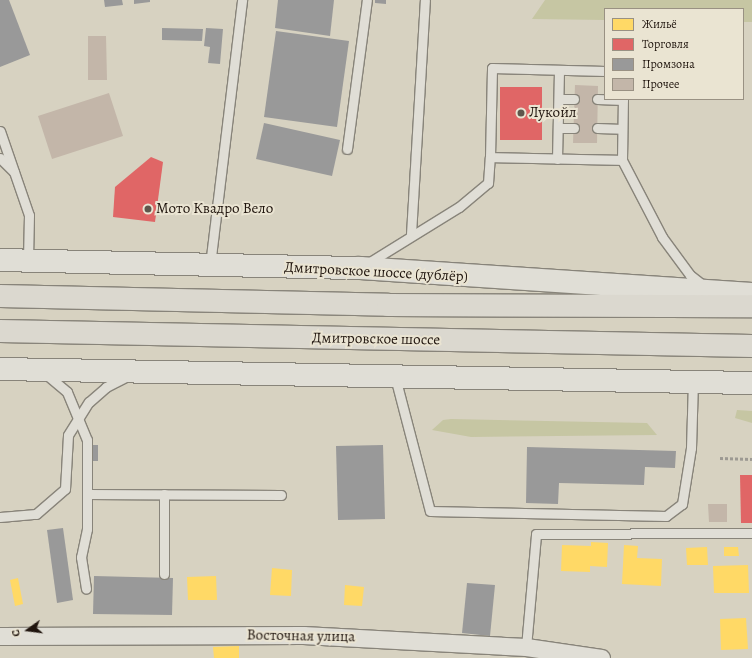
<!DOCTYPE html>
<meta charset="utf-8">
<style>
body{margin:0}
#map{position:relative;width:752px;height:658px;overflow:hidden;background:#d7d2c1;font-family:Alegreya,serif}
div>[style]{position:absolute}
.green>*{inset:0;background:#c6c6a3}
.homes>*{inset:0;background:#ffd966}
.shops>*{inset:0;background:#e06666}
.industry>*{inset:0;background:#999}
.building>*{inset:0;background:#c3b6a9}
.path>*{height:2.5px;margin-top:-1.25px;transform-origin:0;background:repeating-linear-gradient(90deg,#9c9992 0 3px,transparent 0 5px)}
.roads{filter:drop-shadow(1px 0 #88847a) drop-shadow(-1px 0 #88847a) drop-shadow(0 1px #88847a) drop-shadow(0 -1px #88847a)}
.lane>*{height:9px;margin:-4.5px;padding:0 4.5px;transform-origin:4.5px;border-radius:4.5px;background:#e0ded6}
.street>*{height:17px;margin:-8.5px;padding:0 8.5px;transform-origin:8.5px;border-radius:8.5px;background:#e0ded6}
.secondary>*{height:22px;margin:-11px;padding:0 11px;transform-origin:11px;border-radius:11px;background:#e0ded6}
.highway>*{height:22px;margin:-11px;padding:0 11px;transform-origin:11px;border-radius:11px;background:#dbd8cf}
.dots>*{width:11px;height:11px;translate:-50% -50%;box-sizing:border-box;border:2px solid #eae4d2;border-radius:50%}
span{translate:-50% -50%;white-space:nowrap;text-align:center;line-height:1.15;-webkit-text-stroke:4px #eae4d2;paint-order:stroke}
.poi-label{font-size:15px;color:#1f140d}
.left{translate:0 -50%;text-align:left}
.street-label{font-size:15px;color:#1f140d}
.legend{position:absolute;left:604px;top:8px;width:140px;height:92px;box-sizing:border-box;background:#eae4d2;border:1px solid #999183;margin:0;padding:5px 7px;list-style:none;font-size:12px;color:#1f140d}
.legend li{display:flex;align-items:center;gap:8px;height:20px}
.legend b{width:20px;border:1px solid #999183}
.north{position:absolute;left:8px;top:610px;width:40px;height:40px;-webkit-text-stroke:3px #eae4d2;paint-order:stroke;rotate:256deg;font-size:11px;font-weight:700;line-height:16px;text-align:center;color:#1f140d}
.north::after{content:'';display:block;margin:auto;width:14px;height:18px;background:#1f140d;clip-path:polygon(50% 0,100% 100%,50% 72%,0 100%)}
</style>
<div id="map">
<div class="green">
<i style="clip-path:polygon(545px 0,752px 0,752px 22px,743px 22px,743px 9px,605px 9px,605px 20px,532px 19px)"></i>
<i style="clip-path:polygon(737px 410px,752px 411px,752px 423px,735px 418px)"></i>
<i style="clip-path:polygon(451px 419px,647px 423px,657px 435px,471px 437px,432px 430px,443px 420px)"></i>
</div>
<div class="homes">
<i style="clip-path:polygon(591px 542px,608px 543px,607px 567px,590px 566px,590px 572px,561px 571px,562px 545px,591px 546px)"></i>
<i style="clip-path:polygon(624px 545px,638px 546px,637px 558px,662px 559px,661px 586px,622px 584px)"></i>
<i style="clip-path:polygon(707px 547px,708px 565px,687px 565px,686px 548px)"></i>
<i style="clip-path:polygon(724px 547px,738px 547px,739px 556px,724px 556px)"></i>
<i style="clip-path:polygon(748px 565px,749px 593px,714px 593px,713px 566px)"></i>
<i style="clip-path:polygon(272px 568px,292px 570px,291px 596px,270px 595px)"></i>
<i style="clip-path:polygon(216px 576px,217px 600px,188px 600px,187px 577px)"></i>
<i style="clip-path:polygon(18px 578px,23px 604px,15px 606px,10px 580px)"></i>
<i style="clip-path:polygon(345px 585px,364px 587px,362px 606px,344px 605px)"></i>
<i style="clip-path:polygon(746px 618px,748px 649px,721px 650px,720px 619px)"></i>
<i style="clip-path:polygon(239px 646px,239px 658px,214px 658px,213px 647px)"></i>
</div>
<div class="shops">
<i style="clip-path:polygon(500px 87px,542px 87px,542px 140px,500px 140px)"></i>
<i style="clip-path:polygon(151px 157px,163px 162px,155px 222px,113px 217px,115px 187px)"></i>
<i style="clip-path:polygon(740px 475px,752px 475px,752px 523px,741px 523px)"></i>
</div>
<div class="industry">
<i style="clip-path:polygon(0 0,9px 0,30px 55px,0 67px)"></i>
<i style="clip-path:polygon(104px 0,122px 0,123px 5px,105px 7px)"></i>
<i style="clip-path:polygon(134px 0,150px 0,150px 2px,134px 4px)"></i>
<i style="clip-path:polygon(278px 0,334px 0,330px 36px,275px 28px)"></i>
<i style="clip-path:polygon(375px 0,386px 0,386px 4px,375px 3px)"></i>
<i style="clip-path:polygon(162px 28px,203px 29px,202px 41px,162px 40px)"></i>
<i style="clip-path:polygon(206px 28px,223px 29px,220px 64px,208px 63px,210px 47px,204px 46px)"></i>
<i style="clip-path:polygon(276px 31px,349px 41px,337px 127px,264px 117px)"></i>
<i style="clip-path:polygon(264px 123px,340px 140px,332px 176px,256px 159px)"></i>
<i style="clip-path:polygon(90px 445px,98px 445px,98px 461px,90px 461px)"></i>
<i style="clip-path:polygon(383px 445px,385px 519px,338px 520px,336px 446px)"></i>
<i style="clip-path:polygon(527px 447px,676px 451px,675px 468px,645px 467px,644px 485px,559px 483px,558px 504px,526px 503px)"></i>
<i style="clip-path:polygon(63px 528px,73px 600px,57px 603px,47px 530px)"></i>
<i style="clip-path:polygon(94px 576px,173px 578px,172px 615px,93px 614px)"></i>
<i style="clip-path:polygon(467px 583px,495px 585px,490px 636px,462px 633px)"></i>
</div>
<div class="building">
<i style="clip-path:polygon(88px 36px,106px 36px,107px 80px,88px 80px)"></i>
<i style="clip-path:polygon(575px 85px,598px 86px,597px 143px,573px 143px)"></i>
<i style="clip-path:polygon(109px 93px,123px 136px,52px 159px,38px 116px)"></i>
<i style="clip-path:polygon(708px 504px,727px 504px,727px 522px,709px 522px)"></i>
</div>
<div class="path">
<i style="left:720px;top:458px;width:32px;rotate:2deg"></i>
</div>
<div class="roads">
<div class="lane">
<i style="left:559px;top:99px;width:15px"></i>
<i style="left:597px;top:99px;width:26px;rotate:2deg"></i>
<i style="left:558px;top:128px;width:16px"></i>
<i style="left:597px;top:128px;width:25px;rotate:2deg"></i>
<i style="left:0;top:131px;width:89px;rotate:71deg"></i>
<i style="left:29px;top:215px;width:45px;rotate:91.3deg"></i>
<i style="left:347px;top:149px;width:150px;rotate:-82.4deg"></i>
<i style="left:490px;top:157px;width:89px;rotate:-88.7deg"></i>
<i style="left:492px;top:68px;width:113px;rotate:1.5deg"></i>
<i style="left:0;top:158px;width:20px;rotate:45deg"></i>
<i style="left:557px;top:159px;width:89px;rotate:-88.7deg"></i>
<i style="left:622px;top:160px;width:61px;rotate:-89.1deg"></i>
<i style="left:411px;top:234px;width:234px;rotate:-86.6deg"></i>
<i style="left:210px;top:265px;width:267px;rotate:-83.1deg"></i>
<i style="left:365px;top:265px;width:110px;rotate:-31.7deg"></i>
<i style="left:459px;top:207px;width:38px;rotate:-40deg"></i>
<i style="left:488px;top:183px;width:26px;rotate:-86deg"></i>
<i style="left:490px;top:157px;width:132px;rotate:1.3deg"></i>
<i style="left:622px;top:160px;width:87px;rotate:62.5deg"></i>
<i style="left:662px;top:237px;width:47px;rotate:53.6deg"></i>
<i style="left:690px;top:275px;width:18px;rotate:38deg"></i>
<i style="left:47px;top:375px;width:26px;rotate:40deg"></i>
<i style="left:67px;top:392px;width:52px;rotate:67.4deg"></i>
<i style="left:87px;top:440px;width:89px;rotate:90deg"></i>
<i style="left:87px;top:529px;width:29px;rotate:102deg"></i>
<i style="left:81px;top:557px;width:32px;rotate:81deg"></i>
<i style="left:395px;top:377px;width:138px;rotate:75.4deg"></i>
<i style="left:430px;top:511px;width:236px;rotate:1.2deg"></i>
<i style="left:666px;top:516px;width:20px;rotate:-37deg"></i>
<i style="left:682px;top:504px;width:57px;rotate:-80.9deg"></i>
<i style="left:691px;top:448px;width:66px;rotate:-88.3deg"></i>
<i style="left:87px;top:494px;width:194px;rotate:0.3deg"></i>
<i style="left:164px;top:494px;width:80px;rotate:90deg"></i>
<i style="left:0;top:517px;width:36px;rotate:-5deg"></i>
<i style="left:36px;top:514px;width:38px;rotate:-41deg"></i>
<i style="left:65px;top:489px;width:54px;rotate:-86.8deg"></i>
<i style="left:68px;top:435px;width:39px;rotate:-58deg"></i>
<i style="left:89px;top:402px;width:23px;rotate:-41deg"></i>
<i style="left:106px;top:387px;width:22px;rotate:-27deg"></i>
<i style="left:526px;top:647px;width:113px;rotate:-84.9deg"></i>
<i style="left:536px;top:534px;width:216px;rotate:-0.3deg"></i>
</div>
<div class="street">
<i style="left:0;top:636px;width:303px;rotate:-0.2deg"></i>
<i style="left:303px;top:635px;width:223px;rotate:3.1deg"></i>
<i style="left:526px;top:647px;width:76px;rotate:8.3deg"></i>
</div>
<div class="secondary">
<i style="left:0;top:260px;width:360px;rotate:1.3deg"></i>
<i style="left:360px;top:268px;width:393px;rotate:3.8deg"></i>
<i style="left:0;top:369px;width:752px;rotate:1.07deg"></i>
</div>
<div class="highway">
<i style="left:0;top:296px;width:388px;rotate:1.3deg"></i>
<i style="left:388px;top:305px;width:364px;rotate:0.2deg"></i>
<i style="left:0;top:331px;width:752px;rotate:1.14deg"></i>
</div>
</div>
<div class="dots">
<i style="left:521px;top:113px;background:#5f564c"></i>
<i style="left:148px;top:209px;background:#5f564c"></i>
</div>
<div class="poi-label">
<span class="left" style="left:529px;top:113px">Лукойл</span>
<span class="left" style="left:156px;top:209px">Мото Квадро Вело</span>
</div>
<div class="street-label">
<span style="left:376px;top:272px;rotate:3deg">Дмитровское шоссе (дублёр)</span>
<span style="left:376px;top:339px;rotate:1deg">Дмитровское шоссе</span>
<span style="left:301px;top:636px;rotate:1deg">Восточная улица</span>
</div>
<ul class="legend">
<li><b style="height:11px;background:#ffd966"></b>Жильё</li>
<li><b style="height:11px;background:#e06666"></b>Торговля</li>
<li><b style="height:11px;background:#999"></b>Промзона</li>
<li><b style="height:11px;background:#c3b6a9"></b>Прочее</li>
</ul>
<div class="north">С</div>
</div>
